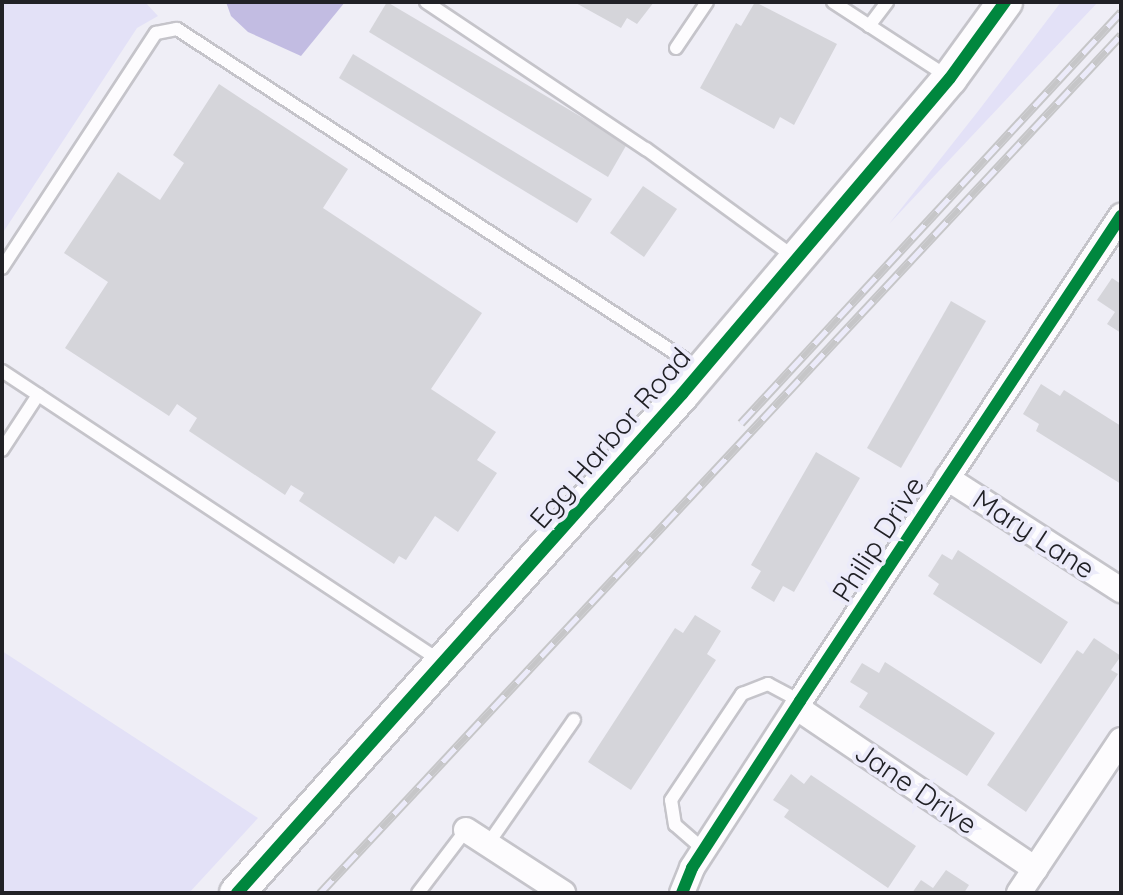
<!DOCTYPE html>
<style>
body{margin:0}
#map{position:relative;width:1123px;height:895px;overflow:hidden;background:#efeef6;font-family:Quicksand,sans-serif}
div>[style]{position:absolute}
.green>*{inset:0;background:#e3e1f7}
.water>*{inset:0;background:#c2bce2}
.building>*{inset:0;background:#d5d5da}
.roads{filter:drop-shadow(2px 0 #c5c4ca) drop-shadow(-2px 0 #c5c4ca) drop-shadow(0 2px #c5c4ca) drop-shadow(0 -2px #c5c4ca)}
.lane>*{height:12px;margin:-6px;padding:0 6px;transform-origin:6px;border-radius:6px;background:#fdfcfe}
.street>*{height:24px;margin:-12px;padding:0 12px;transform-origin:12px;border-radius:12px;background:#fdfcfe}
.secondary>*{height:34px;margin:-17px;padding:0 17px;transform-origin:17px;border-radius:17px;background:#fdfcfe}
.rail>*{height:9px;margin-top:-4.5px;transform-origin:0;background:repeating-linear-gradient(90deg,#ecebfa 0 18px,#c6c6c8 0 36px);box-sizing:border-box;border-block:2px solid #c6c6c8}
.cycleway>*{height:12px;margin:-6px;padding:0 6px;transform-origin:6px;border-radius:6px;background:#00873e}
span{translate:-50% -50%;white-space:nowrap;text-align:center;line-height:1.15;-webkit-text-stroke:8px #ecebfa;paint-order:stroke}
.street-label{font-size:28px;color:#212126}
.frame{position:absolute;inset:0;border:4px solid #212126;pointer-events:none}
</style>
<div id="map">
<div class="green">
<i style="clip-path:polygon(2px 2px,145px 2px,158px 16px,137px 28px,2px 234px)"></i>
<i style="clip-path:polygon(1061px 2px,1098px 2px,889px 224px,979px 110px)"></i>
<i style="clip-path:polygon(2px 651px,258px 818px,189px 893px,2px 893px)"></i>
</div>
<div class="water">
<i style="clip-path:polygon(226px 2px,345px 2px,301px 56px,248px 32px,231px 16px)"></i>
</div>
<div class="building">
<i style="clip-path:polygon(387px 2px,627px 144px,608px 177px,369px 32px)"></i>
<i style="clip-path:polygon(574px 2px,654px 2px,637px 24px,627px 18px,621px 28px)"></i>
<i style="clip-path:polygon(755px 2px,837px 44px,794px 125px,780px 117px,774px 129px,700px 88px,736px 23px,741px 26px)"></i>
<i style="clip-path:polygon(353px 54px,592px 199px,577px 223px,339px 78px)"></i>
<i style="clip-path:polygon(219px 84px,348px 169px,323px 208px,482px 313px,431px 389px,496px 432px,477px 460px,497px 473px,458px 532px,435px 516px,406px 560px,399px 556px,394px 564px,299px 501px,304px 493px,291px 485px,285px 495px,189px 431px,197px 418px,177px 404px,169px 416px,65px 348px,108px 282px,64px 253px,118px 172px,160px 200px,184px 163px,173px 155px)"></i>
<i style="clip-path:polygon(643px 186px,677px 209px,644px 257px,610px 233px)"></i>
<i style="clip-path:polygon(1112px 278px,1121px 284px,1121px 333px,1107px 324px,1115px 312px,1097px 300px)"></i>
<i style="clip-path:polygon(951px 301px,986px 321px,901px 468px,867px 448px)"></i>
<i style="clip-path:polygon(1041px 384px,1060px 396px,1064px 390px,1121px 426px,1121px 484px,1036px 431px,1039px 424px,1023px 414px)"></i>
<i style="clip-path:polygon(816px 452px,860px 478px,794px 592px,783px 586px,774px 602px,751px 588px,761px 571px,751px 565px)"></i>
<i style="clip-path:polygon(958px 550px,1068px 622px,1041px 664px,933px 594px,939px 584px,928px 576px,942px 554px,952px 560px)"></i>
<i style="clip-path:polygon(695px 615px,721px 631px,707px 654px,716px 660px,631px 790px,588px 762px,675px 628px,683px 633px)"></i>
<i style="clip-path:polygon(1094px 638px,1121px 656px,1111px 670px,1118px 674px,1026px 812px,987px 785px,1077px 650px,1083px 654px)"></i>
<i style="clip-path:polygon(885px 662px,995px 733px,967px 776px,859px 707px,868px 693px,850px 682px,862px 663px,879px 673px)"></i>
<i style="clip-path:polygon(791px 774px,804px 784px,811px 775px,916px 846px,888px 888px,784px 817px,789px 810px,773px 800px)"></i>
<i style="clip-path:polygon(946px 870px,969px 885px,964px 893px,912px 893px,921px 880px,933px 888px)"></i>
</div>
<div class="roads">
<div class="lane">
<i style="left:426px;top:2px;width:265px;rotate:33.8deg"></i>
<i style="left:646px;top:149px;width:183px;rotate:36.1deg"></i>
<i style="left:833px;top:2px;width:137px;rotate:33.1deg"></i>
<i style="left:869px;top:26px;width:30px;rotate:-53deg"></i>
<i style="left:676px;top:48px;width:55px;rotate:-56deg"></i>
<i style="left:2px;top:268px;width:281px;rotate:-56.8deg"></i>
<i style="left:156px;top:33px;width:21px;rotate:-11deg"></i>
<i style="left:177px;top:29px;width:625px;rotate:33.05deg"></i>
<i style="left:2px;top:371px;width:528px;rotate:33.48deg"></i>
<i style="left:2px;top:450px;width:66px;rotate:-56.8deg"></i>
<i style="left:488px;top:844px;width:151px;rotate:-55.3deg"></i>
<i style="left:704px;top:850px;width:38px;rotate:-139deg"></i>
<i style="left:675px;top:825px;width:25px;rotate:-99deg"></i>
<i style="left:671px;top:800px;width:128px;rotate:-56.2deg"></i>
<i style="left:742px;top:694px;width:28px;rotate:-21deg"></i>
<i style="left:768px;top:684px;width:36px;rotate:28deg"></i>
<i style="left:418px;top:893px;width:79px;rotate:-52.7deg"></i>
</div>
<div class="street">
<i style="left:947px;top:478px;width:207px;rotate:32.8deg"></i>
<i style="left:796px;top:707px;width:289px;rotate:34.1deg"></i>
<i style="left:466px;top:830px;width:116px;rotate:33deg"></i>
<i style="left:682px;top:893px;width:27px;rotate:-68deg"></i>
<i style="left:692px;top:868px;width:199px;rotate:-57.1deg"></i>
<i style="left:800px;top:701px;width:582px;rotate:-56.5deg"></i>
<i style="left:1019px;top:893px;width:184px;rotate:-56.3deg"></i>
</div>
<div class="secondary">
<i style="left:237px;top:893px;width:669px;rotate:-48.27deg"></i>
<i style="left:682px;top:394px;width:414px;rotate:-49.7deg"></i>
<i style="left:950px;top:78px;width:94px;rotate:-54.1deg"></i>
</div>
</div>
<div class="rail">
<i style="left:741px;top:423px;width:560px;rotate:-47.24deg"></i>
<i style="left:320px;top:893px;width:1174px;rotate:-46.97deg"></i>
</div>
<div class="cycleway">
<i style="left:237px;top:893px;width:669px;rotate:-48.27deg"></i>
<i style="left:682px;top:394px;width:414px;rotate:-49.7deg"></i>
<i style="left:950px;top:78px;width:94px;rotate:-54.1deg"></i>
<i style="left:682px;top:893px;width:27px;rotate:-68deg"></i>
<i style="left:692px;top:868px;width:199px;rotate:-57.1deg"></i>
<i style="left:800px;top:701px;width:582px;rotate:-56.5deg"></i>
</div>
<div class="street-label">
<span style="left:610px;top:438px;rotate:-49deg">Egg Harbor Road</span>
<span style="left:1034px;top:534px;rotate:33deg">Mary Lane</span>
<span style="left:878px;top:539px;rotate:-57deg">Philip Drive</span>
<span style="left:916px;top:788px;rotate:34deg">Jane Drive</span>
</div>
<div class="frame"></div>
</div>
